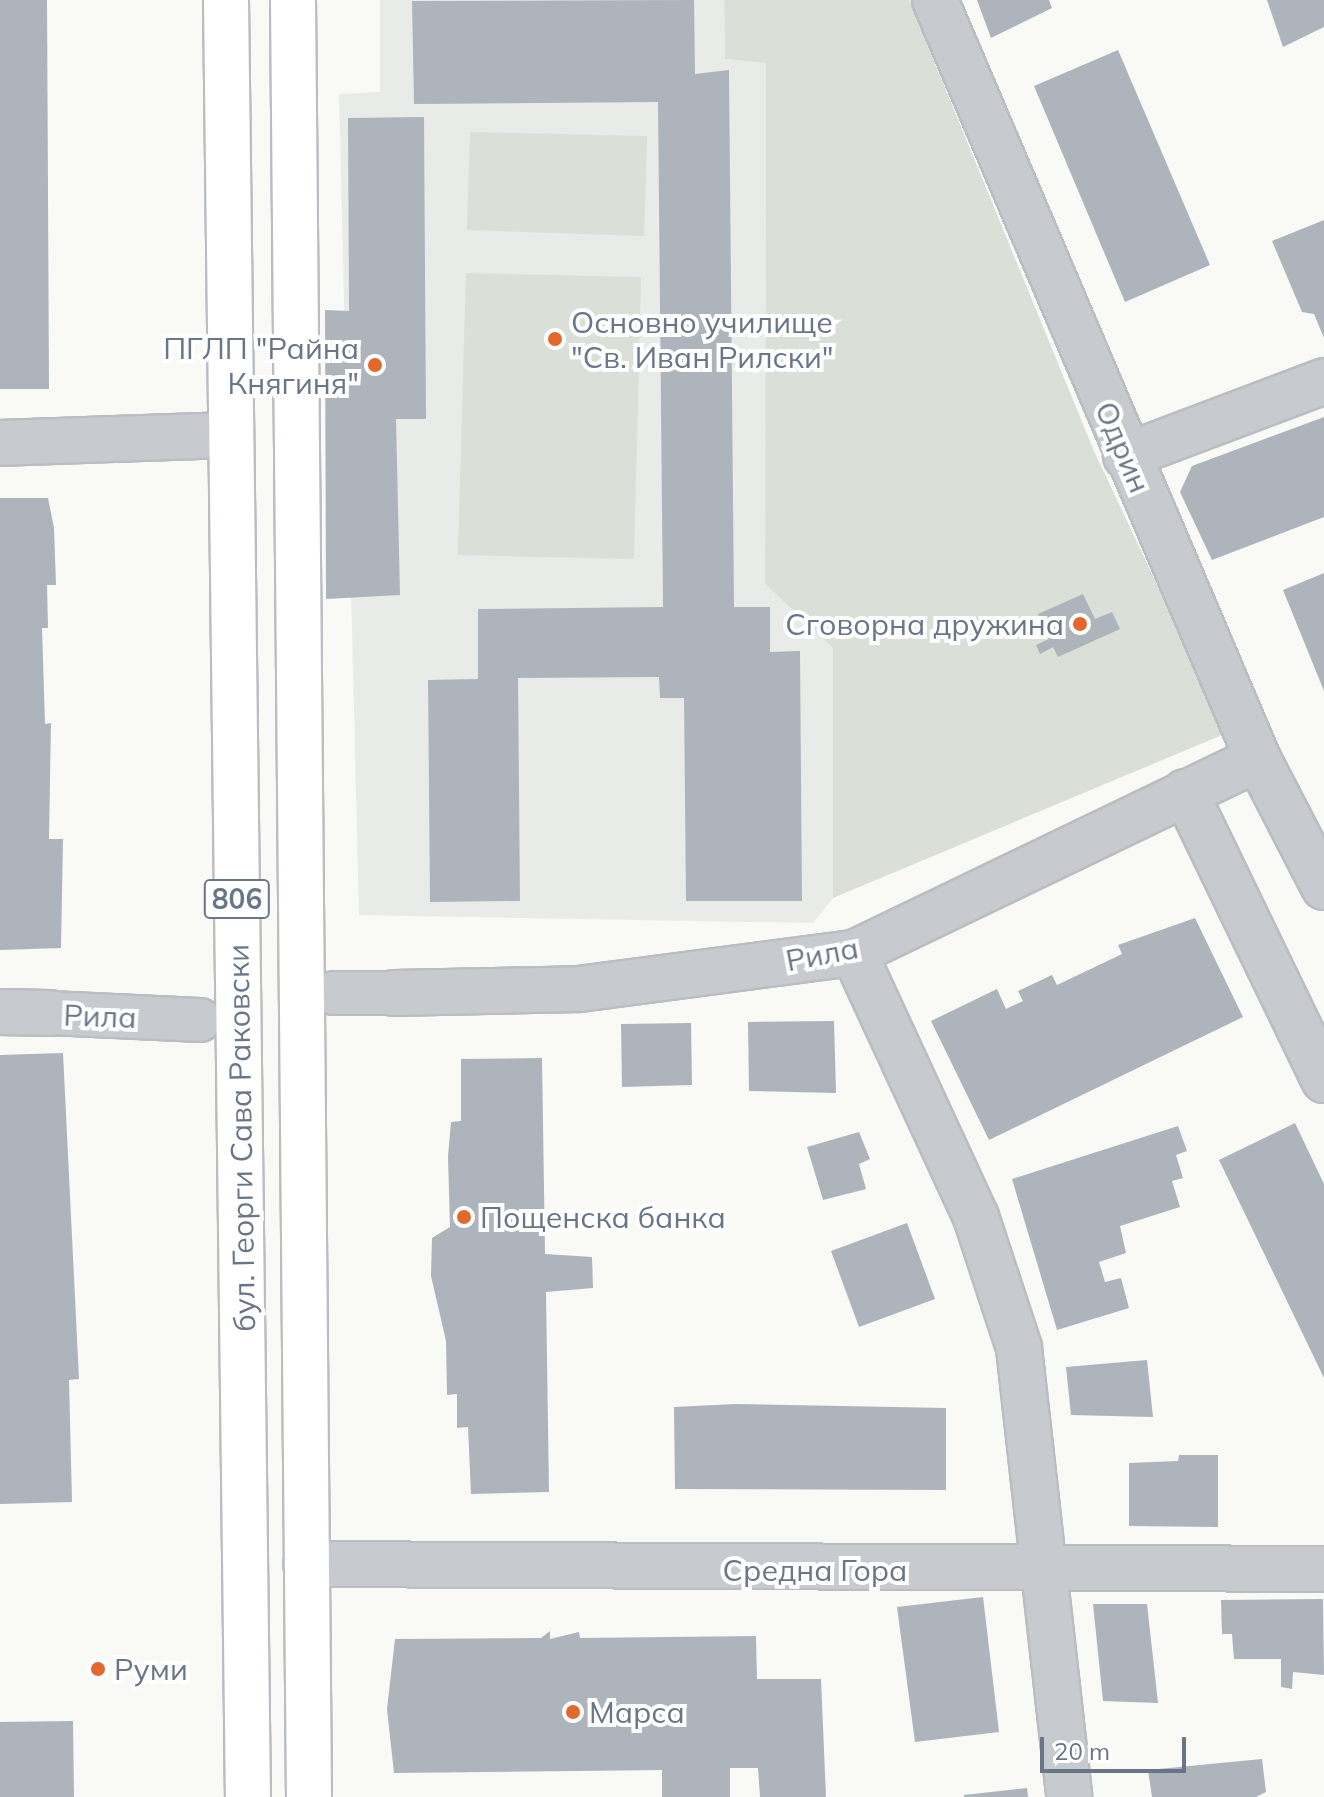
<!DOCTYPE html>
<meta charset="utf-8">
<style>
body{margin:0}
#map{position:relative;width:1324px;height:1797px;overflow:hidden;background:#f9f9f6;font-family:Mulish,sans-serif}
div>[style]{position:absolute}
.built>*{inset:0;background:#e9ebe9}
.green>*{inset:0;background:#dae0d7}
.building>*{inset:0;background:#adb4bb}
.roads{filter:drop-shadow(2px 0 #babdc2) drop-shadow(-2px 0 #babdc2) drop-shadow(0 2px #babdc2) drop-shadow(0 -2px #babdc2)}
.pedestrian>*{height:42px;margin:-21px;padding:0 21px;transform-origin:21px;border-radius:21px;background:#c7cace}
.minor>*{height:44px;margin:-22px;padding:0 22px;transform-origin:22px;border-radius:22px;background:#c7cace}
.primary>*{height:44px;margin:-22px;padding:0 22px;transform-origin:22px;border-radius:22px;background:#fff}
.dots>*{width:22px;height:22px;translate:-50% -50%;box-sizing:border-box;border:4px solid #fff;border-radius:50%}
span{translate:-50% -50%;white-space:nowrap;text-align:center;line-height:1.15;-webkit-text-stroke:8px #fff;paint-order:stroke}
.shield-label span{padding:2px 6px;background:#fff;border:2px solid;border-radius:6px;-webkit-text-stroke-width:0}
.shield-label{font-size:28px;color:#687687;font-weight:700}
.poi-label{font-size:30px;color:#687687}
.left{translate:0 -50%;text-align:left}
.right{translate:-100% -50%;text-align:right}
.street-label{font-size:30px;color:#687687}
.scale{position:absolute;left:1040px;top:1737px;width:146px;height:36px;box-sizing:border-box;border:4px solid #687687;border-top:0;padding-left:10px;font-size:24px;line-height:28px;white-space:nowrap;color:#687687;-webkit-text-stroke:6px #fff;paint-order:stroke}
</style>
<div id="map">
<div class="built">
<i style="clip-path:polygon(380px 0,724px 0,725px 59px,766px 63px,765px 584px,833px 648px,833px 898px,813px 923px,359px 915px,339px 94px,380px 92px)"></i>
</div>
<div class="green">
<i style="clip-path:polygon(724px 0,909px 0,1094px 451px,1227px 733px,833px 898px,833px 648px,765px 584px,766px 63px,725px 59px)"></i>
<i style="clip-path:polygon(470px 132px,647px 136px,644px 236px,467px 230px)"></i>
<i style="clip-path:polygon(466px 273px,641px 277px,634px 559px,458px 555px)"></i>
</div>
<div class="building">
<i style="clip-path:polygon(0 0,47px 0,49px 389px,0 389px)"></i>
<i style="clip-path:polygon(694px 0,695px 74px,729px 70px,734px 607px,770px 607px,770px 652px,800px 651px,802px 901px,686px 901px,684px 698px,660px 698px,659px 677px,518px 678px,520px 901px,430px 902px,428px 680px,478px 679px,478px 609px,663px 607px,658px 102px,414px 104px,412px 1px)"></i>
<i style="clip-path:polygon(977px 0,1049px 0,1052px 8px,991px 38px)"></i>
<i style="clip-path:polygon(1267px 0,1324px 0,1324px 27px,1283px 47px)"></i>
<i style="clip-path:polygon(1118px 50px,1210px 265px,1125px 302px,1034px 86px)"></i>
<i style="clip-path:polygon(424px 117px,426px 419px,396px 419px,400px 595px,326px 599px,325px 310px,349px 311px,348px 118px)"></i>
<i style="clip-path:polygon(1324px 220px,1324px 338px,1314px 314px,1302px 312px,1272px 241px)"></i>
<i style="clip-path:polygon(1324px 417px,1324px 517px,1212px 560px,1180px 492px,1192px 466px)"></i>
<i style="clip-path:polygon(0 498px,48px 498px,54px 528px,56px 585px,47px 585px,48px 628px,42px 628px,45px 724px,51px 723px,49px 839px,63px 839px,61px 948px,0 950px)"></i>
<i style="clip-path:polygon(1324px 573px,1324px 691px,1283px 590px)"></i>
<i style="clip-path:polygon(1083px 594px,1095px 619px,1112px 612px,1120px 629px,1058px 657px,1053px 647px,1040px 654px,1036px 645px,1049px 639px,1038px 614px)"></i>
<i style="clip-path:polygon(1195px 918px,1243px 1017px,989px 1140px,931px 1021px,997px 989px,1006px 1009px,1023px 1001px,1018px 991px,1052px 975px,1057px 985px,1122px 954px,1118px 945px)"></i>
<i style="clip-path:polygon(834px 1021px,836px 1093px,749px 1091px,748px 1022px)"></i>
<i style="clip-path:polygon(691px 1023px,692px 1085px,622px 1087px,621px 1024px)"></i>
<i style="clip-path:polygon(63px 1053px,79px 1379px,69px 1380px,72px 1502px,0 1504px,0 1055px)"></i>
<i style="clip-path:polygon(542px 1058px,545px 1254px,592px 1257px,593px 1288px,546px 1292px,549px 1492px,471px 1494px,468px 1427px,457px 1428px,457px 1394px,447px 1395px,446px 1341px,431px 1276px,432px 1238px,450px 1227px,448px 1156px,451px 1122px,461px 1121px,461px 1059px)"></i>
<i style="clip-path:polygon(1295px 1123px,1324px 1184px,1324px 1378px,1219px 1160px)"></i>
<i style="clip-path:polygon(1178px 1126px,1187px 1151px,1176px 1155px,1183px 1178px,1172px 1181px,1180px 1207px,1120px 1226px,1126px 1253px,1099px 1262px,1105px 1282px,1121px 1278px,1129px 1308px,1057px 1330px,1012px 1179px)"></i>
<i style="clip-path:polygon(859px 1132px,870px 1159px,859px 1164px,866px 1189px,823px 1200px,807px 1147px)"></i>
<i style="clip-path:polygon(907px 1223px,935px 1299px,859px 1327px,831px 1251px)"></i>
<i style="clip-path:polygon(1147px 1360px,1153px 1417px,1071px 1415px,1066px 1367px)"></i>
<i style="clip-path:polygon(735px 1404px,946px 1408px,946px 1490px,675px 1489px,674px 1407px)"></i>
<i style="clip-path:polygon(1179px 1455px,1218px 1455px,1218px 1527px,1129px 1526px,1129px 1463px,1178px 1461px)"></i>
<i style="clip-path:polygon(983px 1597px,999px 1732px,915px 1742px,897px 1607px)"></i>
<i style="clip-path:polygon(1323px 1599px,1324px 1675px,1293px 1672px,1292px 1689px,1281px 1687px,1281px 1659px,1234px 1659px,1232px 1634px,1222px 1634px,1221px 1600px)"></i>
<i style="clip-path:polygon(1093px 1604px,1147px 1604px,1158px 1703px,1103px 1701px)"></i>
<i style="clip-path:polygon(550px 1631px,550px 1639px,579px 1632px,580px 1638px,756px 1636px,757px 1679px,821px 1679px,826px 1797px,760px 1797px,758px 1768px,730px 1768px,730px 1797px,662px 1797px,662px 1770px,394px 1773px,387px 1709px,395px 1639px,541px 1638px)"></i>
<i style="clip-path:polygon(73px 1721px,74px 1797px,0 1797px,0 1722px)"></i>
<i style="clip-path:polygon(1262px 1759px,1266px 1792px,1256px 1797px,1152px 1797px,1148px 1770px)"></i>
<i style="clip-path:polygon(1027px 1788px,1028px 1797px,964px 1797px,964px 1795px)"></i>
</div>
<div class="roads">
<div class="pedestrian">
<i style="left:334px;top:993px;width:60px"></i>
<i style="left:50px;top:1013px;width:150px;rotate:2.7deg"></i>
</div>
<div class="minor">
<i style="left:935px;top:0;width:825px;rotate:66.95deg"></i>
<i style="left:1258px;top:759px;width:144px;rotate:62.7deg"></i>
<i style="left:0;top:443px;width:229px;rotate:-2deg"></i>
<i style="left:1126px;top:456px;width:212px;rotate:-20.7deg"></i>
<i style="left:1185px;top:792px;width:320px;rotate:64.2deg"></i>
<i style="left:854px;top:953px;width:291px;rotate:65.2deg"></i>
<i style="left:976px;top:1217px;width:138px;rotate:71.8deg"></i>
<i style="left:1019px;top:1348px;width:452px;rotate:83.6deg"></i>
<i style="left:394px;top:993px;width:185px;rotate:-1.2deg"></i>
<i style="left:579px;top:989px;width:277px;rotate:-7.5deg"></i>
<i style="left:854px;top:953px;width:448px;rotate:-25.7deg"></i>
<i style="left:0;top:1012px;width:50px;rotate:1.1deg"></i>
<i style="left:306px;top:1564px;width:1018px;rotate:0.28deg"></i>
</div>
<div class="primary">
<i style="left:226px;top:0;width:1797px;rotate:89.3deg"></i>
<i style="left:293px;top:0;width:1797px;rotate:89.49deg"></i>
</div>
</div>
<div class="dots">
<i style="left:555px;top:339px;background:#e2682d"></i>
<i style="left:375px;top:365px;background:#e2682d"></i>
<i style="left:1080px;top:624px;background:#e2682d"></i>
<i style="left:464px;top:1217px;background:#e2682d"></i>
<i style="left:98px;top:1669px;background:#e2682d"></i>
<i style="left:573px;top:1712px;background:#e2682d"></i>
</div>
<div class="shield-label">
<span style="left:237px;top:899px">806</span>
</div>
<div class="poi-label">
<span class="left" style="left:571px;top:339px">Основно училище<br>"Св. Иван Рилски"</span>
<span class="right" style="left:359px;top:365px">ПГЛП "Райна<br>Княгиня"</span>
<span class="right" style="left:1064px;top:624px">Сговорна дружина</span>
<span class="left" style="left:480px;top:1217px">Пощенска банка</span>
<span class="left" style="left:114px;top:1669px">Руми</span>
<span class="left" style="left:589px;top:1712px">Марса</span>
</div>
<div class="street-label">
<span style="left:1123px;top:447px;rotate:67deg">Одрин</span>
<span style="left:822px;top:954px;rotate:-11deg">Рила</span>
<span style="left:100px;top:1016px;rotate:2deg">Рила</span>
<span style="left:241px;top:1138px;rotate:-91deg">бул. Георги Сава Раковски</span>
<span style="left:815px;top:1570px">Средна Гора</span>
</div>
<div class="scale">20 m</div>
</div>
